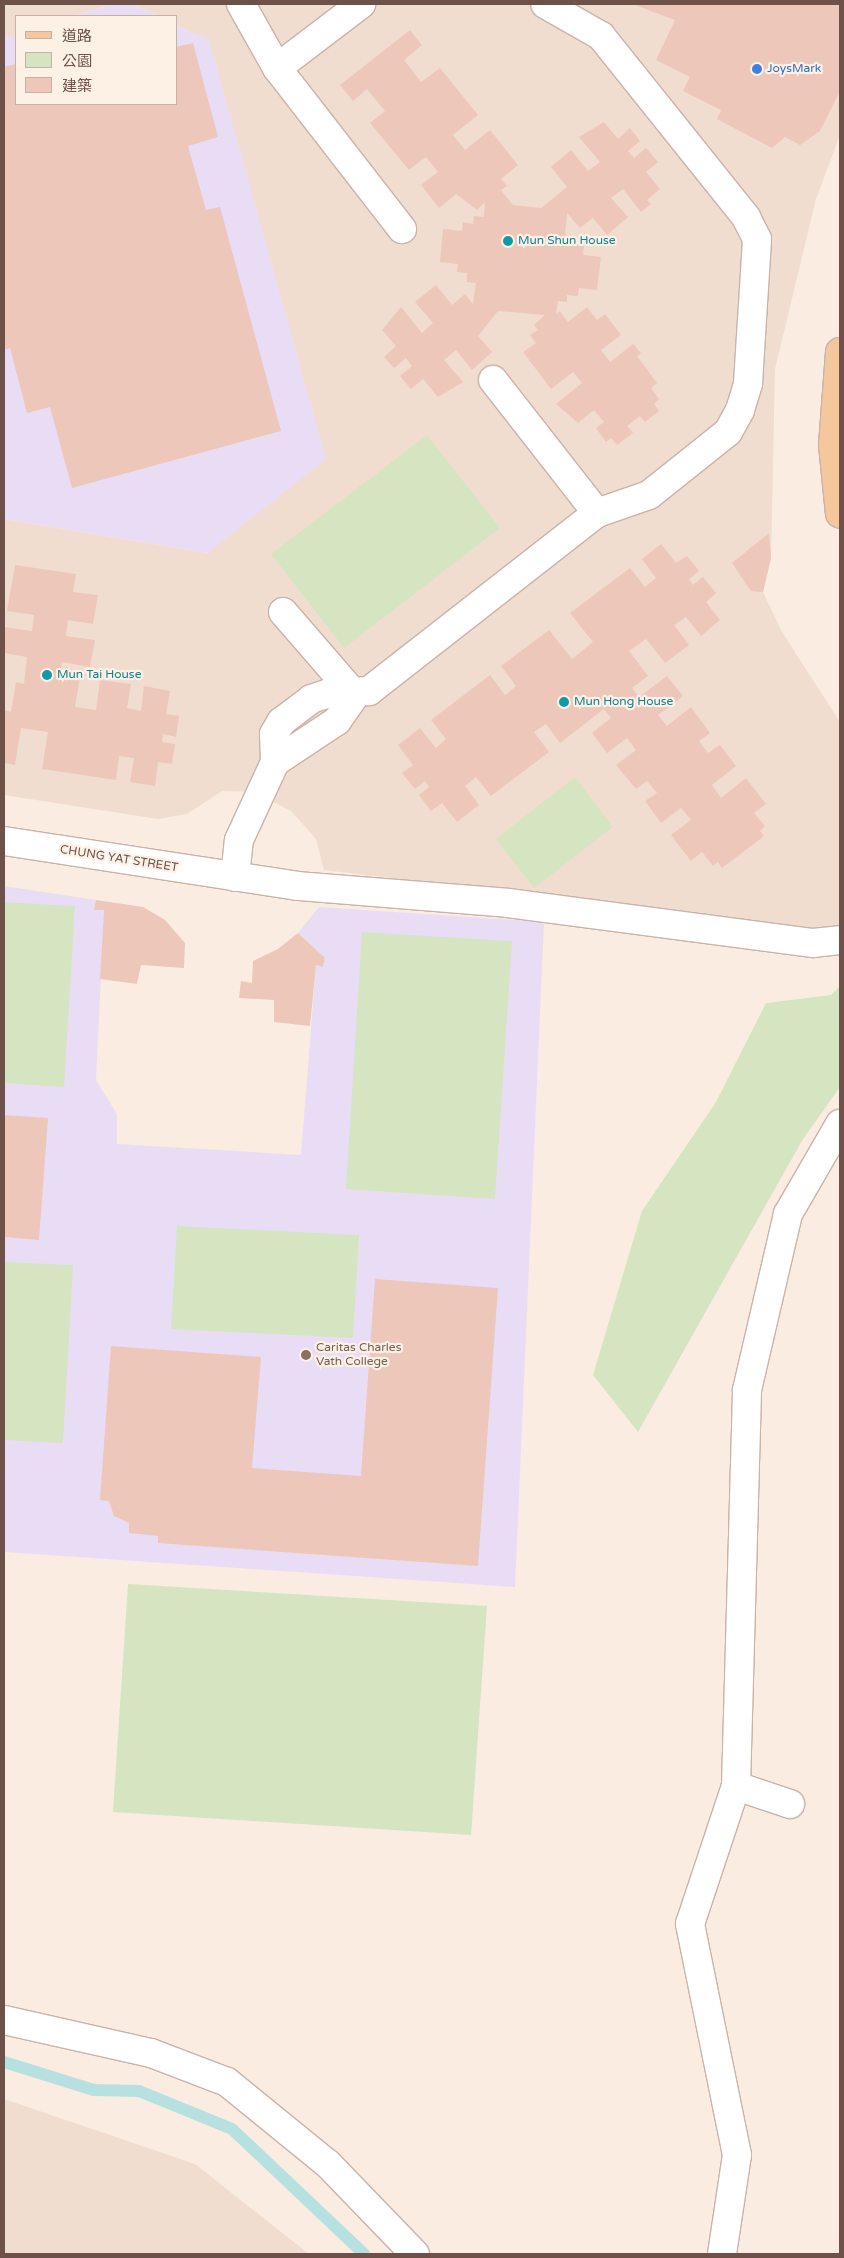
<!DOCTYPE html>
<meta charset="utf-8">
<style>
body{margin:0}
#map{position:relative;width:844px;height:2258px;overflow:hidden;background:#faece0;font-family:"Varela Round","Noto Sans TC",sans-serif}
div>[style]{position:absolute}
.residential>*{inset:0;background:#f0ddcf}
.education>*{inset:0;background:#e9ddf5}
.green>*{inset:0;background:#d5e5c1}
.stream>*{height:12px;margin:-6px;padding:0 6px;transform-origin:6px;border-radius:6px;background:#b7e1e1}
.building>*{inset:0;background:#edc7ba}
.roads{filter:drop-shadow(1px 0 #c9b3a9) drop-shadow(-1px 0 #c9b3a9) drop-shadow(0 1px #c9b3a9) drop-shadow(0 -1px #c9b3a9)}
.minor>*{height:28px;margin:-14px;padding:0 14px;transform-origin:14px;border-radius:14px;background:#fff}
.major>*{height:28px;margin:-14px;padding:0 14px;transform-origin:14px;border-radius:14px;background:#f4c79d}
.dots>*{width:14px;height:14px;translate:-50% -50%;box-sizing:border-box;border:2px solid #fdf1e6;border-radius:50%}
span{translate:-50% -50%;white-space:nowrap;text-align:center;line-height:1.15;-webkit-text-stroke:4.5px #fdf1e6;paint-order:stroke}
.shop-label{font-size:12px;color:#366cbe}
.left{translate:0 -50%;text-align:left}
.culture-label{font-size:12px;color:#0d838f}
.street-label{font-size:12px;color:#6e524a}
.education-label{font-size:12px;color:#785e54}
.frame{position:absolute;inset:0;border:5px solid #6e524a;pointer-events:none}
.legend{position:absolute;left:15px;top:15px;width:162px;height:90px;box-sizing:border-box;background:#fdf1e6;border:1px solid #c4b1a8;margin:0;padding:6px 9px;list-style:none;font-size:15px;color:#6e524a}
.legend li{display:flex;align-items:center;gap:10px;height:25px}
.legend b{width:25px;border:1px solid #c4b1a8}
</style>
<div id="map">
<div class="residential">
<i style="clip-path:polygon(4px 4px,112px 4px,73px 16px,16px 16px,16px 34px,4px 39px)"></i>
<i style="clip-path:polygon(134px 4px,840px 4px,840px 135px,816px 199px,775px 369px,771px 558px,763px 592px,782px 632px,840px 722px,840px 925px,812px 930px,324px 870px,316px 839px,291px 811px,254px 792px,222px 791px,187px 814px,158px 819px,4px 795px,4px 519px,208px 553px,209px 41px,176px 25px,176px 16px,159px 16px)"></i>
<i style="clip-path:polygon(4px 2099px,195px 2164px,309px 2254px,4px 2254px)"></i>
</div>
<div class="education">
<i style="clip-path:polygon(112px 4px,134px 4px,159px 16px,73px 16px)"></i>
<i style="clip-path:polygon(176px 25px,209px 40px,326px 459px,208px 553px,4px 519px,4px 39px,16px 34px,16px 104px,176px 104px)"></i>
<i style="clip-path:polygon(4px 886px,96px 900px,95px 909px,104px 910px,96px 1080px,117px 1114px,117px 1144px,301px 1155px,316px 965px,323px 967px,325px 958px,298px 933px,319px 907px,544px 922px,515px 1587px,4px 1552px)"></i>
</div>
<div class="green">
<i style="clip-path:polygon(427px 435px,500px 528px,344px 648px,271px 554px)"></i>
<i style="clip-path:polygon(575px 777px,613px 827px,534px 888px,496px 839px)"></i>
<i style="clip-path:polygon(4px 902px,75px 906px,64px 1087px,4px 1083px)"></i>
<i style="clip-path:polygon(362px 932px,512px 941px,495px 1199px,346px 1189px)"></i>
<i style="clip-path:polygon(840px 986px,840px 1087px,803px 1139px,638px 1432px,593px 1375px,642px 1211px,716px 1102px,766px 1003px,831px 995px)"></i>
<i style="clip-path:polygon(177px 1226px,359px 1235px,353px 1338px,171px 1329px)"></i>
<i style="clip-path:polygon(4px 1262px,73px 1265px,63px 1443px,4px 1440px)"></i>
<i style="clip-path:polygon(128px 1584px,487px 1606px,471px 1835px,113px 1812px)"></i>
</div>
<div class="stream">
<i style="left:4px;top:2062px;width:94px;rotate:17.3deg"></i>
<i style="left:94px;top:2090px;width:45px;rotate:1.3deg"></i>
<i style="left:139px;top:2091px;width:100px;rotate:22.2deg"></i>
<i style="left:232px;top:2129px;width:182px;rotate:43.4deg"></i>
</div>
<div class="building">
<i style="clip-path:polygon(632px 4px,840px 4px,840px 91px,820px 131px,800px 145px,785px 137px,772px 148px,717px 119px,721px 110px,683px 91px,690px 77px,656px 60px,675px 20px)"></i>
<i style="clip-path:polygon(410px 30px,422px 45px,404px 60px,421px 82px,440px 68px,478px 115px,453px 135px,465px 150px,490px 130px,518px 165px,501px 179px,507px 186px,501px 190px,513px 205px,541px 208px,567px 187px,551px 167px,571px 150px,588px 171px,600px 162px,579px 137px,604px 122px,618px 139px,630px 128px,640px 141px,628px 151px,634px 158px,646px 148px,658px 162px,646px 172px,660px 189px,647px 200px,651px 204px,641px 212px,623px 189px,611px 198px,628px 217px,607px 235px,593px 218px,580px 228px,567px 213px,565px 236px,574px 237px,573px 245px,584px 246px,583px 255px,601px 257px,597px 290px,579px 288px,578px 296px,567px 295px,567px 302px,558px 301px,556px 314px,560px 311px,568px 322px,587px 307px,597px 320px,605px 314px,621px 335px,601px 350px,610px 362px,633px 344px,641px 353px,637px 356px,657px 383px,651px 388px,659px 399px,654px 404px,659px 411px,645px 422px,640px 416px,627px 426px,633px 433px,617px 445px,611px 438px,606px 442px,596px 428px,604px 422px,594px 410px,578px 423px,556px 404px,582px 383px,573px 372px,551px 389px,523px 352px,536px 343px,530px 335px,538px 330px,534px 325px,545px 315px,498px 311px,478px 336px,492px 352px,472px 370px,456px 350px,444px 360px,463px 382px,438px 397px,423px 379px,411px 389px,400px 376px,412px 366px,406px 358px,394px 368px,384px 357px,396px 346px,382px 330px,401px 307px,422px 333px,433px 323px,415px 302px,436px 285px,452px 305px,465px 294px,473px 304px,476px 283px,467px 282px,467px 273px,457px 272px,458px 264px,440px 262px,443px 229px,462px 231px,463px 222px,473px 224px,474px 216px,484px 217px,485px 202px,477px 210px,456px 194px,439px 208px,421px 185px,438px 172px,426px 157px,409px 170px,370px 123px,385px 111px,367px 89px,353px 101px,340px 85px)"></i>
<i style="clip-path:polygon(193px 43px,218px 137px,188px 146px,206px 210px,220px 207px,281px 431px,72px 488px,50px 407px,27px 413px,10px 348px,4px 350px,4px 67px,16px 64px,16px 104px,176px 104px,176px 47px)"></i>
<i style="clip-path:polygon(769px 533px,771px 558px,763px 592px,751px 591px,732px 563px)"></i>
<i style="clip-path:polygon(661px 544px,676px 563px,687px 556px,699px 571px,689px 579px,693px 585px,703px 577px,716px 593px,706px 602px,720px 620px,701px 636px,686px 617px,674px 625px,689px 645px,665px 663px,646px 639px,629px 651px,648px 676px,632px 688px,639px 697px,667px 676px,683px 696px,658px 715px,667px 726px,691px 707px,710px 733px,699px 741px,708px 753px,720px 745px,736px 766px,712px 785px,721px 798px,746px 778px,766px 804px,754px 813px,765px 826px,760px 831px,764px 836px,722px 868px,718px 862px,713px 866px,702px 852px,691px 861px,671px 835px,691px 820px,681px 808px,661px 823px,645px 801px,657px 793px,647px 781px,636px 789px,616px 765px,636px 750px,627px 738px,607px 753px,592px 733px,611px 718px,604px 709px,560px 743px,546px 724px,534px 732px,549px 752px,491px 796px,476px 777px,465px 786px,479px 805px,457px 822px,442px 803px,431px 811px,419px 795px,429px 787px,425px 781px,415px 789px,402px 773px,413px 765px,398px 745px,420px 728px,436px 748px,446px 739px,431px 720px,490px 675px,505px 695px,516px 686px,501px 666px,549px 630px,572px 659px,593px 642px,570px 613px,630px 568px,645px 587px,656px 578px,642px 559px)"></i>
<i style="clip-path:polygon(15px 565px,76px 574px,73px 592px,98px 595px,93px 624px,68px 620px,66px 636px,95px 640px,90px 667px,62px 662px,60px 674px,80px 677px,75px 707px,96px 710px,100px 680px,131px 684px,127px 708px,141px 711px,144px 686px,170px 691px,166px 714px,179px 716px,176px 737px,163px 734px,162px 742px,175px 744px,172px 764px,158px 762px,155px 786px,130px 782px,134px 758px,119px 756px,116px 780px,42px 769px,48px 732px,21px 728px,15px 765px,4px 763px,4px 710px,11px 712px,16px 682px,24px 684px,27px 657px,4px 653px,4px 627px,32px 631px,34px 615px,7px 611px)"></i>
<i style="clip-path:polygon(96px 900px,143px 907px,165px 920px,185px 943px,184px 968px,141px 965px,137px 984px,100px 979px,104px 910px,94px 910px)"></i>
<i style="clip-path:polygon(298px 933px,325px 958px,323px 967px,316px 965px,310px 1026px,274px 1022px,274px 1000px,239px 998px,241px 981px,252px 983px,253px 961px,278px 949px)"></i>
<i style="clip-path:polygon(4px 1115px,48px 1118px,39px 1240px,4px 1237px)"></i>
<i style="clip-path:polygon(375px 1279px,498px 1288px,478px 1566px,158px 1543px,158px 1536px,129px 1533px,129px 1523px,114px 1516px,109px 1501px,100px 1500px,111px 1346px,261px 1357px,252px 1468px,361px 1476px)"></i>
</div>
<div class="roads">
<div class="minor">
<i style="left:241px;top:4px;width:73px;rotate:60.6deg"></i>
<i style="left:277px;top:68px;width:204px;rotate:52.2deg"></i>
<i style="left:277px;top:68px;width:106px;rotate:-37.3deg"></i>
<i style="left:493px;top:380px;width:169px;rotate:52deg"></i>
<i style="left:283px;top:612px;width:110px;rotate:49.1deg"></i>
<i style="left:275px;top:762px;width:74px;rotate:-33.5deg"></i>
<i style="left:337px;top:721px;width:32px;rotate:-55deg"></i>
<i style="left:4px;top:841px;width:297px;rotate:8.7deg"></i>
<i style="left:298px;top:886px;width:211px;rotate:4.6deg"></i>
<i style="left:508px;top:903px;width:308px;rotate:7.5deg"></i>
<i style="left:813px;top:943px;width:27px;rotate:-6deg"></i>
<i style="left:235px;top:877px;width:37px;rotate:-84deg"></i>
<i style="left:239px;top:840px;width:86px;rotate:-65.2deg"></i>
<i style="left:275px;top:762px;width:28px;rotate:-92deg"></i>
<i style="left:274px;top:734px;width:14px;rotate:-60deg"></i>
<i style="left:281px;top:722px;width:38px;rotate:-37deg"></i>
<i style="left:311px;top:699px;width:19px;rotate:-18deg"></i>
<i style="left:329px;top:693px;width:40px;rotate:-2.9deg"></i>
<i style="left:369px;top:691px;width:289px;rotate:-38deg"></i>
<i style="left:597px;top:513px;width:55px;rotate:-19.1deg"></i>
<i style="left:649px;top:495px;width:101px;rotate:-38.6deg"></i>
<i style="left:728px;top:432px;width:25px;rotate:-61deg"></i>
<i style="left:740px;top:410px;width:28px;rotate:-73deg"></i>
<i style="left:748px;top:383px;width:144px;rotate:-86.4deg"></i>
<i style="left:757px;top:239px;width:25px;rotate:-117deg"></i>
<i style="left:746px;top:217px;width:232px;rotate:-128.7deg"></i>
<i style="left:601px;top:36px;width:64px;rotate:-150.3deg"></i>
<i style="left:736px;top:1786px;width:57px;rotate:18.4deg"></i>
<i style="left:4px;top:2020px;width:151px;rotate:12.7deg"></i>
<i style="left:151px;top:2053px;width:81px;rotate:20.9deg"></i>
<i style="left:227px;top:2082px;width:130px;rotate:39.1deg"></i>
<i style="left:328px;top:2164px;width:125px;rotate:46deg"></i>
<i style="left:722px;top:2254px;width:100px;rotate:-81.4deg"></i>
<i style="left:737px;top:2155px;width:236px;rotate:-101.5deg"></i>
<i style="left:690px;top:1924px;width:145px;rotate:-71.6deg"></i>
<i style="left:736px;top:1786px;width:396px;rotate:-88.4deg"></i>
<i style="left:747px;top:1390px;width:181px;rotate:-76.9deg"></i>
<i style="left:788px;top:1214px;width:104px;rotate:-60deg"></i>
</div>
<div class="major">
<i style="left:840px;top:352px;width:93px;rotate:94.3deg"></i>
<i style="left:833px;top:445px;width:69px;rotate:84.2deg"></i>
</div>
</div>
<div class="dots">
<i style="left:757px;top:69px;background:#3f7fe0"></i>
<i style="left:508px;top:241px;background:#0f9aa8"></i>
<i style="left:47px;top:675px;background:#0f9aa8"></i>
<i style="left:564px;top:702px;background:#0f9aa8"></i>
<i style="left:306px;top:1355px;background:#8d6e63"></i>
</div>
<div class="shop-label">
<span class="left" style="left:767px;top:69px">JoysMark</span>
</div>
<div class="culture-label">
<span class="left" style="left:518px;top:241px">Mun Shun House</span>
<span class="left" style="left:57px;top:675px">Mun Tai House</span>
<span class="left" style="left:574px;top:702px">Mun Hong House</span>
</div>
<div class="street-label">
<span style="left:119px;top:859px;rotate:9deg">CHUNG YAT STREET</span>
</div>
<div class="education-label">
<span class="left" style="left:316px;top:1355px">Caritas Charles<br>Vath College</span>
</div>
<div class="frame"></div>
<ul class="legend">
<li><b style="height:6px;background:#f4c79d"></b>道路</li>
<li><b style="height:14px;background:#d5e5c1"></b>公園</li>
<li><b style="height:14px;background:#edc7ba"></b>建築</li>
</ul>
</div>
